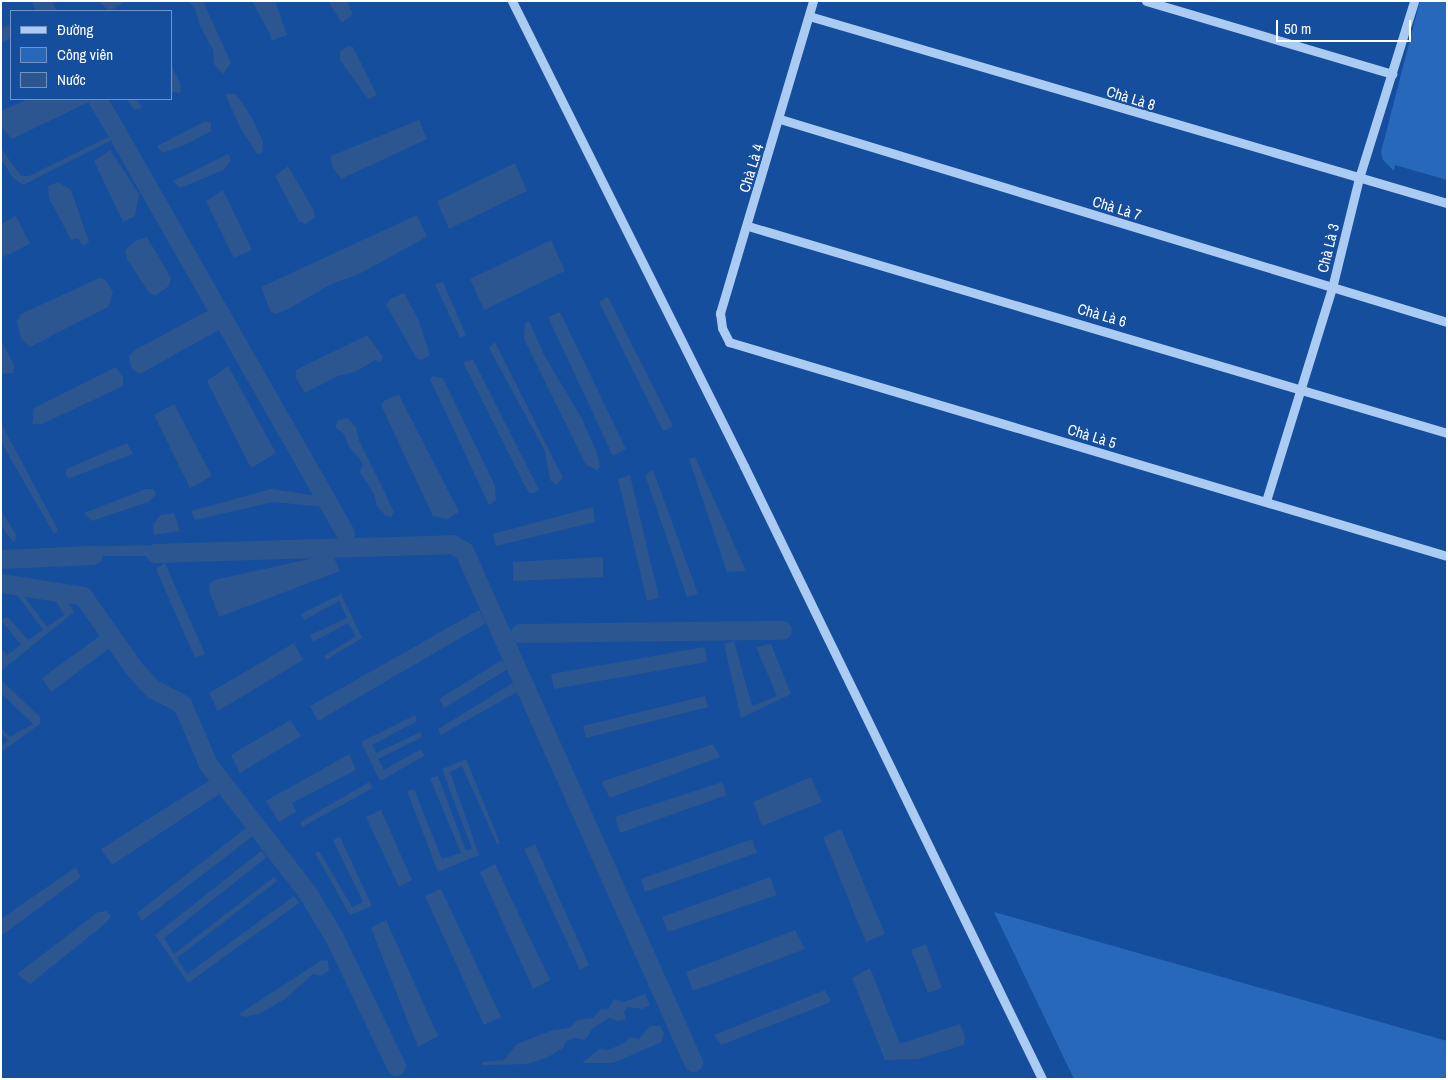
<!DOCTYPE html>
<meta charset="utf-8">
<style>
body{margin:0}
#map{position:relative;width:1448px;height:1080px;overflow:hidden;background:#154e9d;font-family:"Archivo Narrow",sans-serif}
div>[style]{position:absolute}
.green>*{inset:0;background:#2868ba}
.water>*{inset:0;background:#2c5690}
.canal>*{height:19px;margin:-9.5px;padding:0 9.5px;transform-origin:9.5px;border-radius:9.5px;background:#2c5690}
.minor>*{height:9px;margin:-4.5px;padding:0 4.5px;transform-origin:4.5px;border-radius:4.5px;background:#accbf3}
span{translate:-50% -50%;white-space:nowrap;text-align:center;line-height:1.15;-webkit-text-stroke:4.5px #154e9d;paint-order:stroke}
.street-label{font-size:15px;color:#fff}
.frame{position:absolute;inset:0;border:2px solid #fff;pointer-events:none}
.legend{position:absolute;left:10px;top:10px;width:162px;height:90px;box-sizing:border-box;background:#154e9d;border:1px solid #7395c4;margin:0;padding:6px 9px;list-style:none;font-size:15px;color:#fff}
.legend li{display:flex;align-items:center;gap:10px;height:25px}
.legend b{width:25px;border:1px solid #7395c4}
.scale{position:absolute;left:1276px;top:20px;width:135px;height:22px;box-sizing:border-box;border:2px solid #fff;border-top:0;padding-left:6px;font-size:15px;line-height:18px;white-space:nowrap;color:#fff;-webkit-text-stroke:4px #154e9d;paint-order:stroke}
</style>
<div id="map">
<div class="green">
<i style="clip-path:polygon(1420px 1px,1447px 1px,1447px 180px,1395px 165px,1394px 171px,1383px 160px,1381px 152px)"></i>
<i style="clip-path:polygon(994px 912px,1447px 1041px,1447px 1079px,1074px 1079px)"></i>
</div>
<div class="water">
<i style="clip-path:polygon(98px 1px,121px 1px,122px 4px,109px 11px)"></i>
<i style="clip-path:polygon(188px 1px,203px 1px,231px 63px,223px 74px,214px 64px,213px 50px,200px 26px,195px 8px)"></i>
<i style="clip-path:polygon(252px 1px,275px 1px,287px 35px,271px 41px,271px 36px)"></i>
<i style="clip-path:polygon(328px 1px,347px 1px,353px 14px,342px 23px)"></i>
<i style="clip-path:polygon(11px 24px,11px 38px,1px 43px,1px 28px)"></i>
<i style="clip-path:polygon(349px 46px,353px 47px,377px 95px,368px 99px,340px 60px,340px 51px)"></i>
<i style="clip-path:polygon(171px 65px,180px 83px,181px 93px,171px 92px)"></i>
<i style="clip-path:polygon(225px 94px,236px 94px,252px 118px,263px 142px,262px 153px,257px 154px,241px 129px)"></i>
<i style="clip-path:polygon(28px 99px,89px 99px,89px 102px,12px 139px,1px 126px,1px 111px)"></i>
<i style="clip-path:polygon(127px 99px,137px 99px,142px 108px,134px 110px)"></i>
<i style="clip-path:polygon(419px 120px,427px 139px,341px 179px,332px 166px,331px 156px)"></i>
<i style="clip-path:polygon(204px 122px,211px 122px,211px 131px,187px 144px,162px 153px,157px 146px)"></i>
<i style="clip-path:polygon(108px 137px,114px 139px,23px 185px,13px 178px,1px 159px,1px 148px,21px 176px,29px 176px)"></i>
<i style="clip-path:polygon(110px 150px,139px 194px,135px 216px,123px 222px,94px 161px)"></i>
<i style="clip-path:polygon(228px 154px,231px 160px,224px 170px,180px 188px,173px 181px)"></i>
<i style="clip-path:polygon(515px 163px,527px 191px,449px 229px,437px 201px)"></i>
<i style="clip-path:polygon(288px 166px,314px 211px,315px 218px,305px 224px,299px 221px,275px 176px)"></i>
<i style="clip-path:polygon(58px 182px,71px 190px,89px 242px,83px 246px,78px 238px,71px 240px,49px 198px,48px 186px)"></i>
<i style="clip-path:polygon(223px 190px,252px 250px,234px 258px,206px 201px)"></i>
<i style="clip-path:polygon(417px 215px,427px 236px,421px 240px,359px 274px,331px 284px,290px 308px,276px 314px,271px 312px,261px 287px)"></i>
<i style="clip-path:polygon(16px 216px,30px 244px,1px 258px,1px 224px)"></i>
<i style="clip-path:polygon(147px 237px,171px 278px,169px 286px,156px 295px,150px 294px,142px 282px,127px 259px,125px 250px,135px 241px)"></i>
<i style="clip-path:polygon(551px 240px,565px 271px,484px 310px,470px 279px)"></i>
<i style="clip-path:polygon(99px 278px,105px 279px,113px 292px,108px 307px,30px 347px,21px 338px,17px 322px,21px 314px)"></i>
<i style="clip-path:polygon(443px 282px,466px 335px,460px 338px,435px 284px)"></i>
<i style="clip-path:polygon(404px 293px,418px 319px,430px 355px,422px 360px,417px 359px,386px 305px,390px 299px)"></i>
<i style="clip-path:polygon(608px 297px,673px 426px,663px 431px,599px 302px)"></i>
<i style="clip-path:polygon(211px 309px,217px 312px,220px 322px,217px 331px,140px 374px,131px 368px,129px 356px,135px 350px)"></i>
<i style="clip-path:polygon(560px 312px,626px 449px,613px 456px,548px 317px)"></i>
<i style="clip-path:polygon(529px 321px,544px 355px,581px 417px,597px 453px,600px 467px,597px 470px,586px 465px,524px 339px,525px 323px)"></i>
<i style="clip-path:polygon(367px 335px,383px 357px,380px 362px,375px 360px,355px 372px,338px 376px,305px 393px,296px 378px,296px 370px)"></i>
<i style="clip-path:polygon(1px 340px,14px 365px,13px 373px,1px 374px)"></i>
<i style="clip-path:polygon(495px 342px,563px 478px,556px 485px,550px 480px,545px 451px,489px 348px)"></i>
<i style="clip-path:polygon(473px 359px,539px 490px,534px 493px,529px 493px,523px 482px,463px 362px)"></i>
<i style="clip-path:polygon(228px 366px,276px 453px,251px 468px,207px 381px)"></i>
<i style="clip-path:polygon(116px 367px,123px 377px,123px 386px,42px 424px,32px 424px,34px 408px)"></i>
<i style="clip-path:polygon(433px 376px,443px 378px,495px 486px,496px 500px,489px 505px,430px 379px)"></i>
<i style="clip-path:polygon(399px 395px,459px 512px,447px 519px,433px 516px,381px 405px,385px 400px)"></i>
<i style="clip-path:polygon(174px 404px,212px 476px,190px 488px,154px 415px)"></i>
<i style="clip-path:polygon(347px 418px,356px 427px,359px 441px,384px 491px,394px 512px,391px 517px,385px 515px,377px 506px,374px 494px,360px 472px,363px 465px,359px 458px,349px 447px,344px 434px,335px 427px,338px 420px)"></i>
<i style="clip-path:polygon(1px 423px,58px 530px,54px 534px,1px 442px)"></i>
<i style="clip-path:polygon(127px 443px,133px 454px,70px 478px,66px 476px,66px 469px)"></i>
<i style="clip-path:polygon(695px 457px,746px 571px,727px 572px,689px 459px)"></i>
<i style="clip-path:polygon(653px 470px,698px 594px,687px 597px,645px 475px)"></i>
<i style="clip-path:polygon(630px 475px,659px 598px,647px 601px,618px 479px)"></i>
<i style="clip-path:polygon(146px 489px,154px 489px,156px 495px,148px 502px,92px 521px,84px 513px)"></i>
<i style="clip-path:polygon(271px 489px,324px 497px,325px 507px,273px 502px,195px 520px,191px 511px)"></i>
<i style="clip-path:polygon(593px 507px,595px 522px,496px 546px,493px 534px)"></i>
<i style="clip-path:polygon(1px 510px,16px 535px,15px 541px,12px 541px,1px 525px)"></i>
<i style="clip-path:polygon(174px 513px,180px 531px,154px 535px,153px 525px,160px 515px)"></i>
<i style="clip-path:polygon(165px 545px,179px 548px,180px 553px,174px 556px,68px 556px,69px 547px)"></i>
<i style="clip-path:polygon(332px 554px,340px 571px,219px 617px,210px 593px,209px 585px,214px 580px)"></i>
<i style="clip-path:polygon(603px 557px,603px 577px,513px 581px,513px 562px)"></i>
<i style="clip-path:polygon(165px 563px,205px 654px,195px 658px,156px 569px)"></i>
<i style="clip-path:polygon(20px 591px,47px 627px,64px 615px,54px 597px,66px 598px,74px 612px,1px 671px,1px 648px,7px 655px,21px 645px,1px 620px,8px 617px,28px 640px,43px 630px,15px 592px)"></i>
<i style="clip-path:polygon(341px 594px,362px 638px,326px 660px,324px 656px,356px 636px,348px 623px,313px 642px,310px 635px,347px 618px,339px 601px,304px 620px,301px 614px)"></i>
<i style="clip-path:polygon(479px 610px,486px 623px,318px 721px,310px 706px)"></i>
<i style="clip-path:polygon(101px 635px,111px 647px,51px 692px,42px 678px)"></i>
<i style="clip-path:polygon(734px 641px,752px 706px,777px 696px,756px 647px,771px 644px,791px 694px,741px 718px,724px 644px)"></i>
<i style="clip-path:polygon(294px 643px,303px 660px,218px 711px,209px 693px)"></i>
<i style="clip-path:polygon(705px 647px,707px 662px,554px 689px,551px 674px)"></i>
<i style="clip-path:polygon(502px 660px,508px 669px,444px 708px,439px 699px)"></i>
<i style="clip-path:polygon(1px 680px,40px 717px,40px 724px,1px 752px,1px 747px,8px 740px,1px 733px,1px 728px,10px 737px,33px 724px,1px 693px)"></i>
<i style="clip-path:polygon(513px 683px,517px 692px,441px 735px,438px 729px)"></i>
<i style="clip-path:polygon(705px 696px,708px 707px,586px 738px,583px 726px)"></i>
<i style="clip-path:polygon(415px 715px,417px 721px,372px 745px,376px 753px,421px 732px,422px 737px,378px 759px,384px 770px,421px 749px,424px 756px,380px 781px,361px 742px)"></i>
<i style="clip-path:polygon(290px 720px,301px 736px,240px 773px,231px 755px)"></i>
<i style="clip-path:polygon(713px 744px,720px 757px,610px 798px,601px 782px)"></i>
<i style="clip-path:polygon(349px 754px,356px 770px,292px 803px,296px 812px,279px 822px,266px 801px)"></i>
<i style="clip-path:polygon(466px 759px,500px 843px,497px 844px,462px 766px,450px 772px,479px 855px,438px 872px,407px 791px,414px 789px,442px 859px,461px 853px,430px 778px,438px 776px,466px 851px,472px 849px,442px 769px)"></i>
<i style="clip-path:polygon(811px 777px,822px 802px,762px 826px,753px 802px)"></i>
<i style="clip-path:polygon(210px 780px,221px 793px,112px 865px,101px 849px)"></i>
<i style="clip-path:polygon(369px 782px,373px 788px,302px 827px,300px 822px)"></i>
<i style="clip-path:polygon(722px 782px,727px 795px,620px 833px,615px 817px)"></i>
<i style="clip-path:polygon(381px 810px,412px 880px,399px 887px,366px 817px)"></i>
<i style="clip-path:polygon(251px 824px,257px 833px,142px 921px,137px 913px)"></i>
<i style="clip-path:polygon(841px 829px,885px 934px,866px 942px,823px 837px)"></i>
<i style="clip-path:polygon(340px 837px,372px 906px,350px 915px,315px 853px,319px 851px,352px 907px,363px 902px,333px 840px)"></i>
<i style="clip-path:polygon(752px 839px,757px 853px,645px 892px,641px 879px)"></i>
<i style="clip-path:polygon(535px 844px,589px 965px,580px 970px,524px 849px)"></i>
<i style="clip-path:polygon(261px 851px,267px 857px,164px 938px,174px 954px,274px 877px,277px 881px,177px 958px,187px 974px,294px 896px,299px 903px,188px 983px,155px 935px)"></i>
<i style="clip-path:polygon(495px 864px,550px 980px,533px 989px,480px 872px)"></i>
<i style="clip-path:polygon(76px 867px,81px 877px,1px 936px,1px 919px)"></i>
<i style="clip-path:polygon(770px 877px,777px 895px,668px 932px,662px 917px)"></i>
<i style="clip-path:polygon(441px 889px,501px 1017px,484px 1025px,425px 896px)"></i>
<i style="clip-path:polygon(107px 911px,111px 917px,106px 923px,30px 984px,17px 974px,98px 912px)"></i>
<i style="clip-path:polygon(386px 920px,438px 1036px,418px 1047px,371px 928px)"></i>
<i style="clip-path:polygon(795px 930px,805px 949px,693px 991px,686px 972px)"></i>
<i style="clip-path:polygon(926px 944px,942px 988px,928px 993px,911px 950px)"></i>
<i style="clip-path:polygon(322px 960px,328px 961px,329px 971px,320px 976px,313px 974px,285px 999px,261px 1013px,245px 1017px,239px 1014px)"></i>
<i style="clip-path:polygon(870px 968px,900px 1044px,960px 1024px,965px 1036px,964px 1045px,918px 1059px,885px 1060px,852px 978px)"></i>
<i style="clip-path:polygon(825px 990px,831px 1002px,721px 1045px,714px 1035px)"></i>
<i style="clip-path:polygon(645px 994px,650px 1005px,642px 1009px,628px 1007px,624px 1011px,626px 1019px,618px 1021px,609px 1018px,593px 1028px,585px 1040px,575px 1038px,566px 1041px,563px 1048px,548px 1057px,527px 1064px,482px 1065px,482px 1062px,504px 1060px,517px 1044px,553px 1030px,570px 1028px,577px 1020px,593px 1018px,601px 1009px,608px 1010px,614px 999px,624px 1002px)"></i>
<i style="clip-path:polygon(650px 1026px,660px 1026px,664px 1034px,662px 1042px,613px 1063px,582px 1063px,599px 1049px,608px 1050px,624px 1043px,630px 1037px,639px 1039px)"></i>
</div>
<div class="canal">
<i style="left:41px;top:1px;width:11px;rotate:63deg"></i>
<i style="left:97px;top:99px;width:41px;rotate:59deg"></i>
<i style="left:121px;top:140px;width:452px;rotate:60.3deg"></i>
<i style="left:155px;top:553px;width:297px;rotate:-1.7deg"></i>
<i style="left:452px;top:544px;width:14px;rotate:30deg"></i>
<i style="left:464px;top:551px;width:560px;rotate:65.86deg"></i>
<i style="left:1px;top:559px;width:92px;rotate:-2.5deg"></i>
<i style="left:1px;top:583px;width:83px;rotate:9deg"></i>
<i style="left:83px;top:596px;width:90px;rotate:54.9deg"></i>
<i style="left:135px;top:670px;width:26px;rotate:47deg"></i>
<i style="left:153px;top:689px;width:33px;rotate:27deg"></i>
<i style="left:182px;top:704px;width:65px;rotate:66.6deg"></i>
<i style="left:208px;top:764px;width:162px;rotate:52.3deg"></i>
<i style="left:307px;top:892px;width:52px;rotate:59deg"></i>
<i style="left:334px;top:937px;width:143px;rotate:64.3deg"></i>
<i style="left:520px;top:633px;width:262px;rotate:-0.7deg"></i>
</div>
<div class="minor">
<i style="left:512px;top:1px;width:520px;rotate:63.48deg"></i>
<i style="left:744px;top:466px;width:682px;rotate:64.07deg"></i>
<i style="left:813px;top:1px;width:326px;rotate:106.6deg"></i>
<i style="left:720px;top:313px;width:15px;rotate:82deg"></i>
<i style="left:722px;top:328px;width:16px;rotate:63deg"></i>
<i style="left:729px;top:342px;width:749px;rotate:16.6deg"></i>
<i style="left:1146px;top:1px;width:257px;rotate:16.5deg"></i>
<i style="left:809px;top:16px;width:665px;rotate:16.34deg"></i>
<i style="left:780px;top:119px;width:697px;rotate:16.93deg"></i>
<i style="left:748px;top:226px;width:729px;rotate:16.5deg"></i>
<i style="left:1266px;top:501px;width:223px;rotate:-72.8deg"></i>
<i style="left:1332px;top:288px;width:113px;rotate:-76.2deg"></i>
<i style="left:1359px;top:178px;width:185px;rotate:-72.7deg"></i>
</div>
<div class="street-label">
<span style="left:1131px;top:98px;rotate:17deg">Chà Là 8</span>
<span style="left:751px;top:168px;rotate:-73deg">Chà Là 4</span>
<span style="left:1117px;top:208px;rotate:17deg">Chà Là 7</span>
<span style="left:1328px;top:248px;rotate:-76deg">Chà Là 3</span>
<span style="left:1102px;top:315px;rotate:16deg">Chà Là 6</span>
<span style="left:1092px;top:436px;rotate:17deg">Chà Là 5</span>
</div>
<div class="frame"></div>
<ul class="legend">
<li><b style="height:6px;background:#accbf3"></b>Đường</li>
<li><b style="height:14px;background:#2868ba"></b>Công viên</li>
<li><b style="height:14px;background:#2c5690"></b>Nước</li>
</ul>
<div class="scale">50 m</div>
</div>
